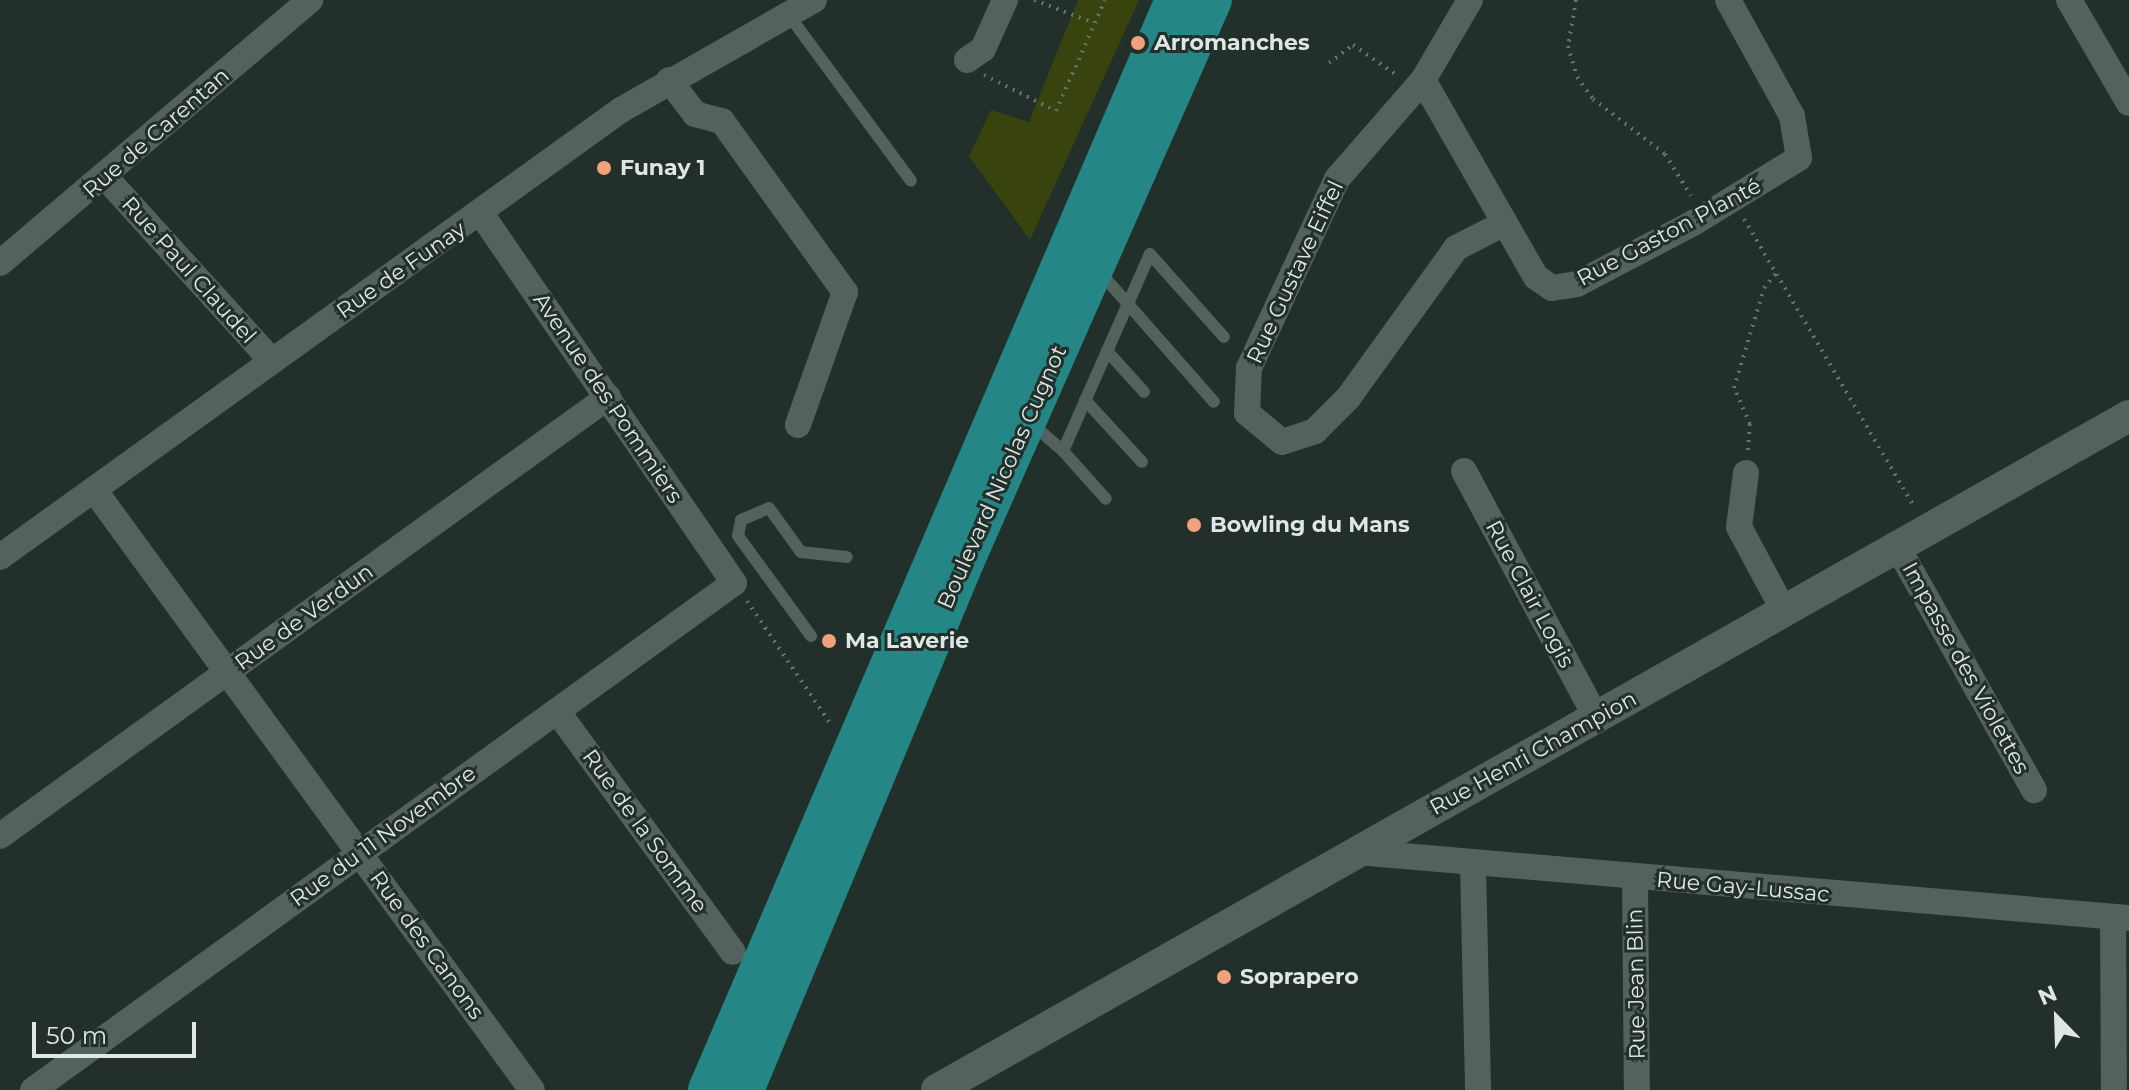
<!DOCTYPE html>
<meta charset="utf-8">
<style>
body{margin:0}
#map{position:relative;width:2129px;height:1090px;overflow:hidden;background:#222f2a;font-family:Montserrat,sans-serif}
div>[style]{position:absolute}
.green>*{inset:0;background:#38430d}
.path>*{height:4px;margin-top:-2px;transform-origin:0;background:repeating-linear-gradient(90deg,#67726e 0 2px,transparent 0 8px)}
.service>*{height:12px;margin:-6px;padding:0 6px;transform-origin:6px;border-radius:6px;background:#53625c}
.minor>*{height:26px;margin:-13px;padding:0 13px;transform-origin:13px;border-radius:13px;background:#53625c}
.tertiary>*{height:32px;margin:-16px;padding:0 16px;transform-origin:16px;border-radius:16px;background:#53625c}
.primary>*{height:40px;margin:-20px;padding:0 20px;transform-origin:20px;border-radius:20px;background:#248785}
.dots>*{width:22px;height:22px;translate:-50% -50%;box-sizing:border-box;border:4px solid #222f2a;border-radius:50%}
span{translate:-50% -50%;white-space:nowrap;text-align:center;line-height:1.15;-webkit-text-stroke:6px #222f2a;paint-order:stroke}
.poi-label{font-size:22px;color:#dee7e3;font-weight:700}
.left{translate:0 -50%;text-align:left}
.street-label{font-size:22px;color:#dee7e3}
.north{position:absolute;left:2017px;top:978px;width:80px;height:80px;-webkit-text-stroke:6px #222f2a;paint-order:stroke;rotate:337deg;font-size:22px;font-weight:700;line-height:32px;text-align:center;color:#dee7e3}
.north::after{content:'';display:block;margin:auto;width:28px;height:36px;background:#dee7e3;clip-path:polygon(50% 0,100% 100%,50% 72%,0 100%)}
.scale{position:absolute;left:32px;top:1022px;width:164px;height:36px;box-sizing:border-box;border:4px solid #dee7e3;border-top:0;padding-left:10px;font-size:24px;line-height:28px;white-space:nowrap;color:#dee7e3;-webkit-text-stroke:6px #222f2a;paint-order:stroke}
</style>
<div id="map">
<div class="green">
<i style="clip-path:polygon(1078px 0,1139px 0,1030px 240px,969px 156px,991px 110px,1029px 122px)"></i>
</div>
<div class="path">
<i style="left:1034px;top:0;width:64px;rotate:21deg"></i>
<i style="left:1576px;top:0;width:47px;rotate:99.9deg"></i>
<i style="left:1568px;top:46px;width:32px;rotate:74deg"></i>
<i style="left:1577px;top:77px;width:27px;rotate:54deg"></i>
<i style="left:1593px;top:99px;width:91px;rotate:37.4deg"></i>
<i style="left:1665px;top:154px;width:49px;rotate:58.2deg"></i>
<i style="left:1329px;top:63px;width:30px;rotate:-37deg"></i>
<i style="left:1353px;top:45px;width:55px;rotate:34.6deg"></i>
<i style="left:984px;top:75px;width:80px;rotate:26.6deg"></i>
<i style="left:1056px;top:111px;width:121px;rotate:-66.2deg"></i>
<i style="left:1744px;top:219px;width:334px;rotate:59.4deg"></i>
<i style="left:1748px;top:450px;width:26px;rotate:-86deg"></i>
<i style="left:1750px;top:424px;width:39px;rotate:-114deg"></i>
<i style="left:1734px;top:388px;width:104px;rotate:-73.3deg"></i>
<i style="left:1764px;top:288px;width:19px;rotate:-51deg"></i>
<i style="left:747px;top:601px;width:151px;rotate:55.8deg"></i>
</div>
<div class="service">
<i style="left:788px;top:14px;width:207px;rotate:53.6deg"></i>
<i style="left:1099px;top:271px;width:174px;rotate:48.7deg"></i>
<i style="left:1107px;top:351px;width:55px;rotate:47.9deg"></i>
<i style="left:1085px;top:400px;width:84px;rotate:47.4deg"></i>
<i style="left:1031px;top:423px;width:43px;rotate:41.2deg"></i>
<i style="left:1063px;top:451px;width:215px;rotate:-66.2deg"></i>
<i style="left:1150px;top:254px;width:111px;rotate:48.3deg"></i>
<i style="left:1063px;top:451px;width:64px;rotate:48.1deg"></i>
<i style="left:811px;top:636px;width:124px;rotate:-126.1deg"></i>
<i style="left:738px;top:536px;width:16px;rotate:-79deg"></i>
<i style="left:741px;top:520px;width:30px;rotate:-23deg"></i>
<i style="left:769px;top:508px;width:54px;rotate:54deg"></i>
<i style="left:801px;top:552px;width:46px;rotate:6.2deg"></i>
</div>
<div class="minor">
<i style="left:1470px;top:0;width:93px;rotate:120.4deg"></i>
<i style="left:1423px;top:80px;width:227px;rotate:60.2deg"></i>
<i style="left:1536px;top:277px;width:19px;rotate:35deg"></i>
<i style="left:1552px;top:288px;width:25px;rotate:-9deg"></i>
<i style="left:1577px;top:284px;width:133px;rotate:-27.7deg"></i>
<i style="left:1695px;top:222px;width:122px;rotate:-31.6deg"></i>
<i style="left:1799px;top:158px;width:43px;rotate:-99.5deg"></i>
<i style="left:1792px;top:116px;width:132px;rotate:-118.9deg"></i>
<i style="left:2069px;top:0;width:119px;rotate:59.8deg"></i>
<i style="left:967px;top:60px;width:19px;rotate:-35deg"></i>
<i style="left:983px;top:49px;width:54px;rotate:-65.8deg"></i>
<i style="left:669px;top:80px;width:43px;rotate:52.6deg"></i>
<i style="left:695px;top:114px;width:28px;rotate:15deg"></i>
<i style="left:722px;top:121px;width:211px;rotate:54.3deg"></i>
<i style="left:845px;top:292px;width:141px;rotate:109.5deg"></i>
<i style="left:1423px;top:80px;width:131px;rotate:131deg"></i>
<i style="left:1337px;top:179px;width:208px;rotate:115deg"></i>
<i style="left:1249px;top:368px;width:45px;rotate:92.5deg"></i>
<i style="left:1247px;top:413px;width:45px;rotate:39.6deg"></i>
<i style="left:1282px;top:442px;width:35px;rotate:-18deg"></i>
<i style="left:1315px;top:431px;width:47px;rotate:-45deg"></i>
<i style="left:1348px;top:398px;width:185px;rotate:-54.2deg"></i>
<i style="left:1456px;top:248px;width:55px;rotate:-27deg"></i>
<i style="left:106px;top:178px;width:247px;rotate:47.8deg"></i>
<i style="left:0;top:263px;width:407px;rotate:-40.3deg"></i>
<i style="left:1464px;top:471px;width:279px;rotate:61.8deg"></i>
<i style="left:1746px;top:473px;width:54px;rotate:97.4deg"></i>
<i style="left:1739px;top:527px;width:95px;rotate:61.8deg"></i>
<i style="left:95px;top:491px;width:741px;rotate:53.89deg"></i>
<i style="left:1897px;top:546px;width:280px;rotate:60.7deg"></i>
<i style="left:0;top:557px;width:765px;rotate:-35.75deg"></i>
<i style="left:621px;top:110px;width:222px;rotate:-29.7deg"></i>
<i style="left:557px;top:711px;width:298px;rotate:53.9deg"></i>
<i style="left:0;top:836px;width:750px;rotate:-35.83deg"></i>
<i style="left:1357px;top:852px;width:775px;rotate:4.89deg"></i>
<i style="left:1473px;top:866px;width:224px;rotate:88.7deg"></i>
<i style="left:1635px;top:878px;width:212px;rotate:89.5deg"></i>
<i style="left:2113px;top:917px;width:173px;rotate:89.7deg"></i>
<i style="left:33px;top:1090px;width:865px;rotate:-35.88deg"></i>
<i style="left:734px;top:583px;width:448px;rotate:-124.4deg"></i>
</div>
<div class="tertiary">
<i style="left:937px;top:1090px;width:1369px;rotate:-29.49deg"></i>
</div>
<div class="primary">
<i style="left:708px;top:1090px;width:1186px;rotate:-66.81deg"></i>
<i style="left:744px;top:1090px;width:572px;rotate:-67.38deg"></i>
<i style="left:964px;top:562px;width:614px;rotate:-66.19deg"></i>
</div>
<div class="dots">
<i style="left:1138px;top:43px;background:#f1a17c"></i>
<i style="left:604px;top:168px;background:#f1a17c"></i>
<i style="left:1194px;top:525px;background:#f1a17c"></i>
<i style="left:829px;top:641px;background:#f1a17c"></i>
<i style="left:1224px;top:977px;background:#f1a17c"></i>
</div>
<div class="poi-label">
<span class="left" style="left:1154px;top:43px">Arromanches</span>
<span class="left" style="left:620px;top:168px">Funay 1</span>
<span class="left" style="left:1210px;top:525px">Bowling du Mans</span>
<span class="left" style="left:845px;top:641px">Ma Laverie</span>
<span class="left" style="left:1240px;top:977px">Soprapero</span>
</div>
<div class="street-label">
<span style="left:156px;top:133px;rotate:-41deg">Rue de Carentan</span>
<span style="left:1669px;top:232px;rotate:-28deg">Rue Gaston Planté</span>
<span style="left:189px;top:270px;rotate:48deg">Rue Paul Claudel</span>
<span style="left:401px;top:270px;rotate:-35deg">Rue de Funay</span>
<span style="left:1295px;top:272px;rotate:-65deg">Rue Gustave Eiffel</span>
<span style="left:608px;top:398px;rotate:56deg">Avenue des Pommiers</span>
<span style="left:1002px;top:477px;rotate:-66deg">Boulevard Nicolas Cugnot</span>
<span style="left:1530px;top:594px;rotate:62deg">Rue Clair Logis</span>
<span style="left:304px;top:617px;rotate:-36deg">Rue de Verdun</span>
<span style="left:1966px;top:668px;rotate:61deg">Impasse des Violettes</span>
<span style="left:1533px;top:753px;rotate:-29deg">Rue Henri Champion</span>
<span style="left:645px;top:831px;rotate:54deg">Rue de la Somme</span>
<span style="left:383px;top:836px;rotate:-36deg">Rue du 11 Novembre</span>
<span style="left:1743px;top:887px;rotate:5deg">Rue Gay-Lussac</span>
<span style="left:427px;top:945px;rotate:54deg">Rue des Canons</span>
<span style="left:1636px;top:984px;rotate:-91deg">Rue Jean Blin</span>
</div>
<div class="north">N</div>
<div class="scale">50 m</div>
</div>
